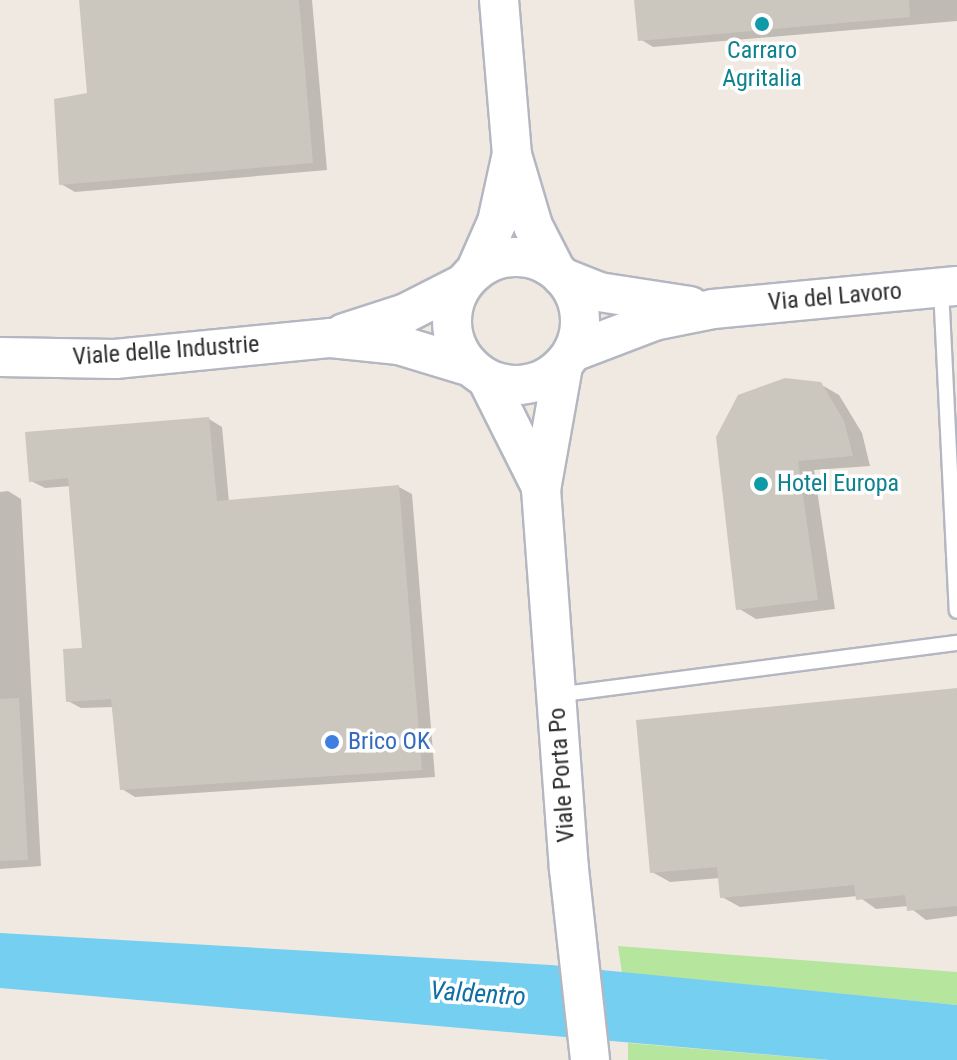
<!DOCTYPE html>
<style>
body{margin:0}
#map{position:relative;width:957px;height:1060px;overflow:hidden;background:#efe9e1;font-family:"Roboto Condensed",sans-serif}
div>[style]{position:absolute}
.green>*{inset:0;background:#b6e59e}
.water>*{inset:0;background:#75cff0}
.shadow>*{inset:0;background:#0003}
.building>*{inset:0;background:#cbc7bf}
.roads{filter:drop-shadow(2px 0 #b4b7c1) drop-shadow(-2px 0 #b4b7c1) drop-shadow(0 2px #b4b7c1) drop-shadow(0 -2px #b4b7c1)}
.lane>*{height:14px;margin:-7px;padding:0 7px;transform-origin:7px;border-radius:7px;background:#fff}
.secondary>*{height:38px;margin:-19px;padding:0 19px;transform-origin:19px;border-radius:19px;background:#fff}
.secondary>.ring{margin:-19px;padding:0;box-sizing:content-box;background:none;border:38px solid #fff;border-radius:50%}
.dots>*{width:22px;height:22px;translate:-50% -50%;box-sizing:border-box;border:4px solid #fff;border-radius:50%}
span{translate:-50% -50%;white-space:nowrap;text-align:center;line-height:1.15;-webkit-text-stroke:7px #fff;paint-order:stroke}
.culture-label{font-size:24px;color:#0d838f}
.left{translate:0 -50%;text-align:left}
.street-label{font-size:24px;color:#2e2e2e}
.shop-label{font-size:24px;color:#366cbe}
.water-label{font-size:26px;color:#0d6fa3;font-style:italic}
</style>
<div id="map">
<div class="green">
<i style="clip-path:polygon(618px 946px,957px 972px,957px 1005px,622px 973px)"></i>
<i style="clip-path:polygon(628px 1043px,830px 1060px,628px 1060px)"></i>
</div>
<div class="water">
<i style="clip-path:polygon(0 933px,551px 965px,957px 1005px,957px 1060px,830px 1060px,0 988px)"></i>
</div>
<div class="shadow">
<i style="clip-path:polygon(81px 0,312px 0,327px 170px,75px 192px,61px 184px,89px 95px)"></i>
<i style="clip-path:polygon(636px 0,957px 0,957px 21px,653px 47px,640px 39px)"></i>
<i style="clip-path:polygon(820px 384px,839px 395px,862px 433px,870px 466px,814px 470px,835px 609px,756px 619px,738px 608px)"></i>
<i style="clip-path:polygon(209px 419px,222px 427px,229px 502px,399px 487px,412px 494px,435px 777px,135px 797px,122px 789px,114px 707px,81px 708px,68px 701px,84px 650px,71px 486px,45px 488px,31px 481px)"></i>
<i style="clip-path:polygon(8px 491px,21px 499px,41px 866px,0 869px,0 492px)"></i>
<i style="clip-path:polygon(957px 690px,957px 916px,926px 920px,908px 906px,876px 909px,858px 896px,740px 907px,722px 897px,720px 878px,670px 882px,652px 872px)"></i>
</div>
<div class="building">
<i style="clip-path:polygon(79px 0,299px 0,313px 163px,59px 185px,54px 99px,87px 93px)"></i>
<i style="clip-path:polygon(634px 0,909px 0,910px 17px,638px 41px)"></i>
<i style="clip-path:polygon(785px 378px,821px 382px,844px 421px,853px 456px,798px 461px,818px 600px,736px 610px,716px 437px,738px 395px)"></i>
<i style="clip-path:polygon(209px 417px,217px 501px,399px 485px,422px 770px,120px 790px,111px 699px,66px 702px,63px 649px,82px 648px,68px 478px,29px 482px,25px 432px)"></i>
<i style="clip-path:polygon(957px 688px,957px 906px,907px 911px,905px 895px,856px 900px,854px 885px,720px 898px,717px 867px,650px 873px,636px 720px)"></i>
<i style="clip-path:polygon(19px 698px,28px 860px,0 861px,0 699px)"></i>
</div>
<div class="roads">
<div class="lane">
<i style="left:941px;top:288px;width:323px;rotate:87.2deg"></i>
<i style="left:556px;top:695px;width:404px;rotate:-7.4deg"></i>
</div>
<div class="secondary">
<i style="left:499px;top:0;width:156px;rotate:85.2deg"></i>
<i style="left:512px;top:155px;width:74px;rotate:73.5deg"></i>
<i style="left:533px;top:226px;width:48px;rotate:62.9deg"></i>
<i class="ring" style="left:452px;top:257px;width:90px;height:90px"></i>
<i style="left:475px;top:272px;width:55px;rotate:-66.3deg"></i>
<i style="left:497px;top:222px;width:66px;rotate:-77.7deg"></i>
<i style="left:562px;top:277px;width:40px;rotate:22deg"></i>
<i style="left:599px;top:292px;width:92px;rotate:8.7deg"></i>
<i style="left:344px;top:333px;width:65px;rotate:-17.9deg"></i>
<i style="left:406px;top:313px;width:64px;rotate:-27deg"></i>
<i style="left:573px;top:352px;width:87px;rotate:-20.9deg"></i>
<i style="left:654px;top:321px;width:60px;rotate:-11.5deg"></i>
<i style="left:713px;top:309px;width:245px;rotate:-5.4deg"></i>
<i style="left:0;top:357px;width:115px;rotate:1deg"></i>
<i style="left:115px;top:359px;width:217px;rotate:-5.6deg"></i>
<i style="left:331px;top:338px;width:68px;rotate:5.9deg"></i>
<i style="left:399px;top:345px;width:75px;rotate:17deg"></i>
<i style="left:563px;top:366px;width:125px;rotate:100.1deg"></i>
<i style="left:541px;top:489px;width:381px;rotate:85.8deg"></i>
<i style="left:569px;top:869px;width:192px;rotate:83.7deg"></i>
<i style="left:487px;top:379px;width:121px;rotate:63.4deg"></i>
</div>
</div>
<div class="dots">
<i style="left:762px;top:24px;background:#0f9aa8"></i>
<i style="left:761px;top:484px;background:#0f9aa8"></i>
<i style="left:332px;top:742px;background:#3f7fe0"></i>
</div>
<div class="culture-label">
<span style="left:762px;top:65px">Carraro<br>Agritalia</span>
<span class="left" style="left:777px;top:484px">Hotel Europa</span>
</div>
<div class="street-label">
<span style="left:835px;top:297px;rotate:-5deg">Via del Lavoro</span>
<span style="left:166px;top:351px;rotate:-4deg">Viale delle Industrie</span>
<span style="left:562px;top:775px;rotate:-94deg">Viale Porta Po</span>
</div>
<div class="shop-label">
<span class="left" style="left:348px;top:742px">Brico OK</span>
</div>
<div class="water-label">
<span style="left:478px;top:994px;rotate:4deg">Valdentro</span>
</div>
</div>
